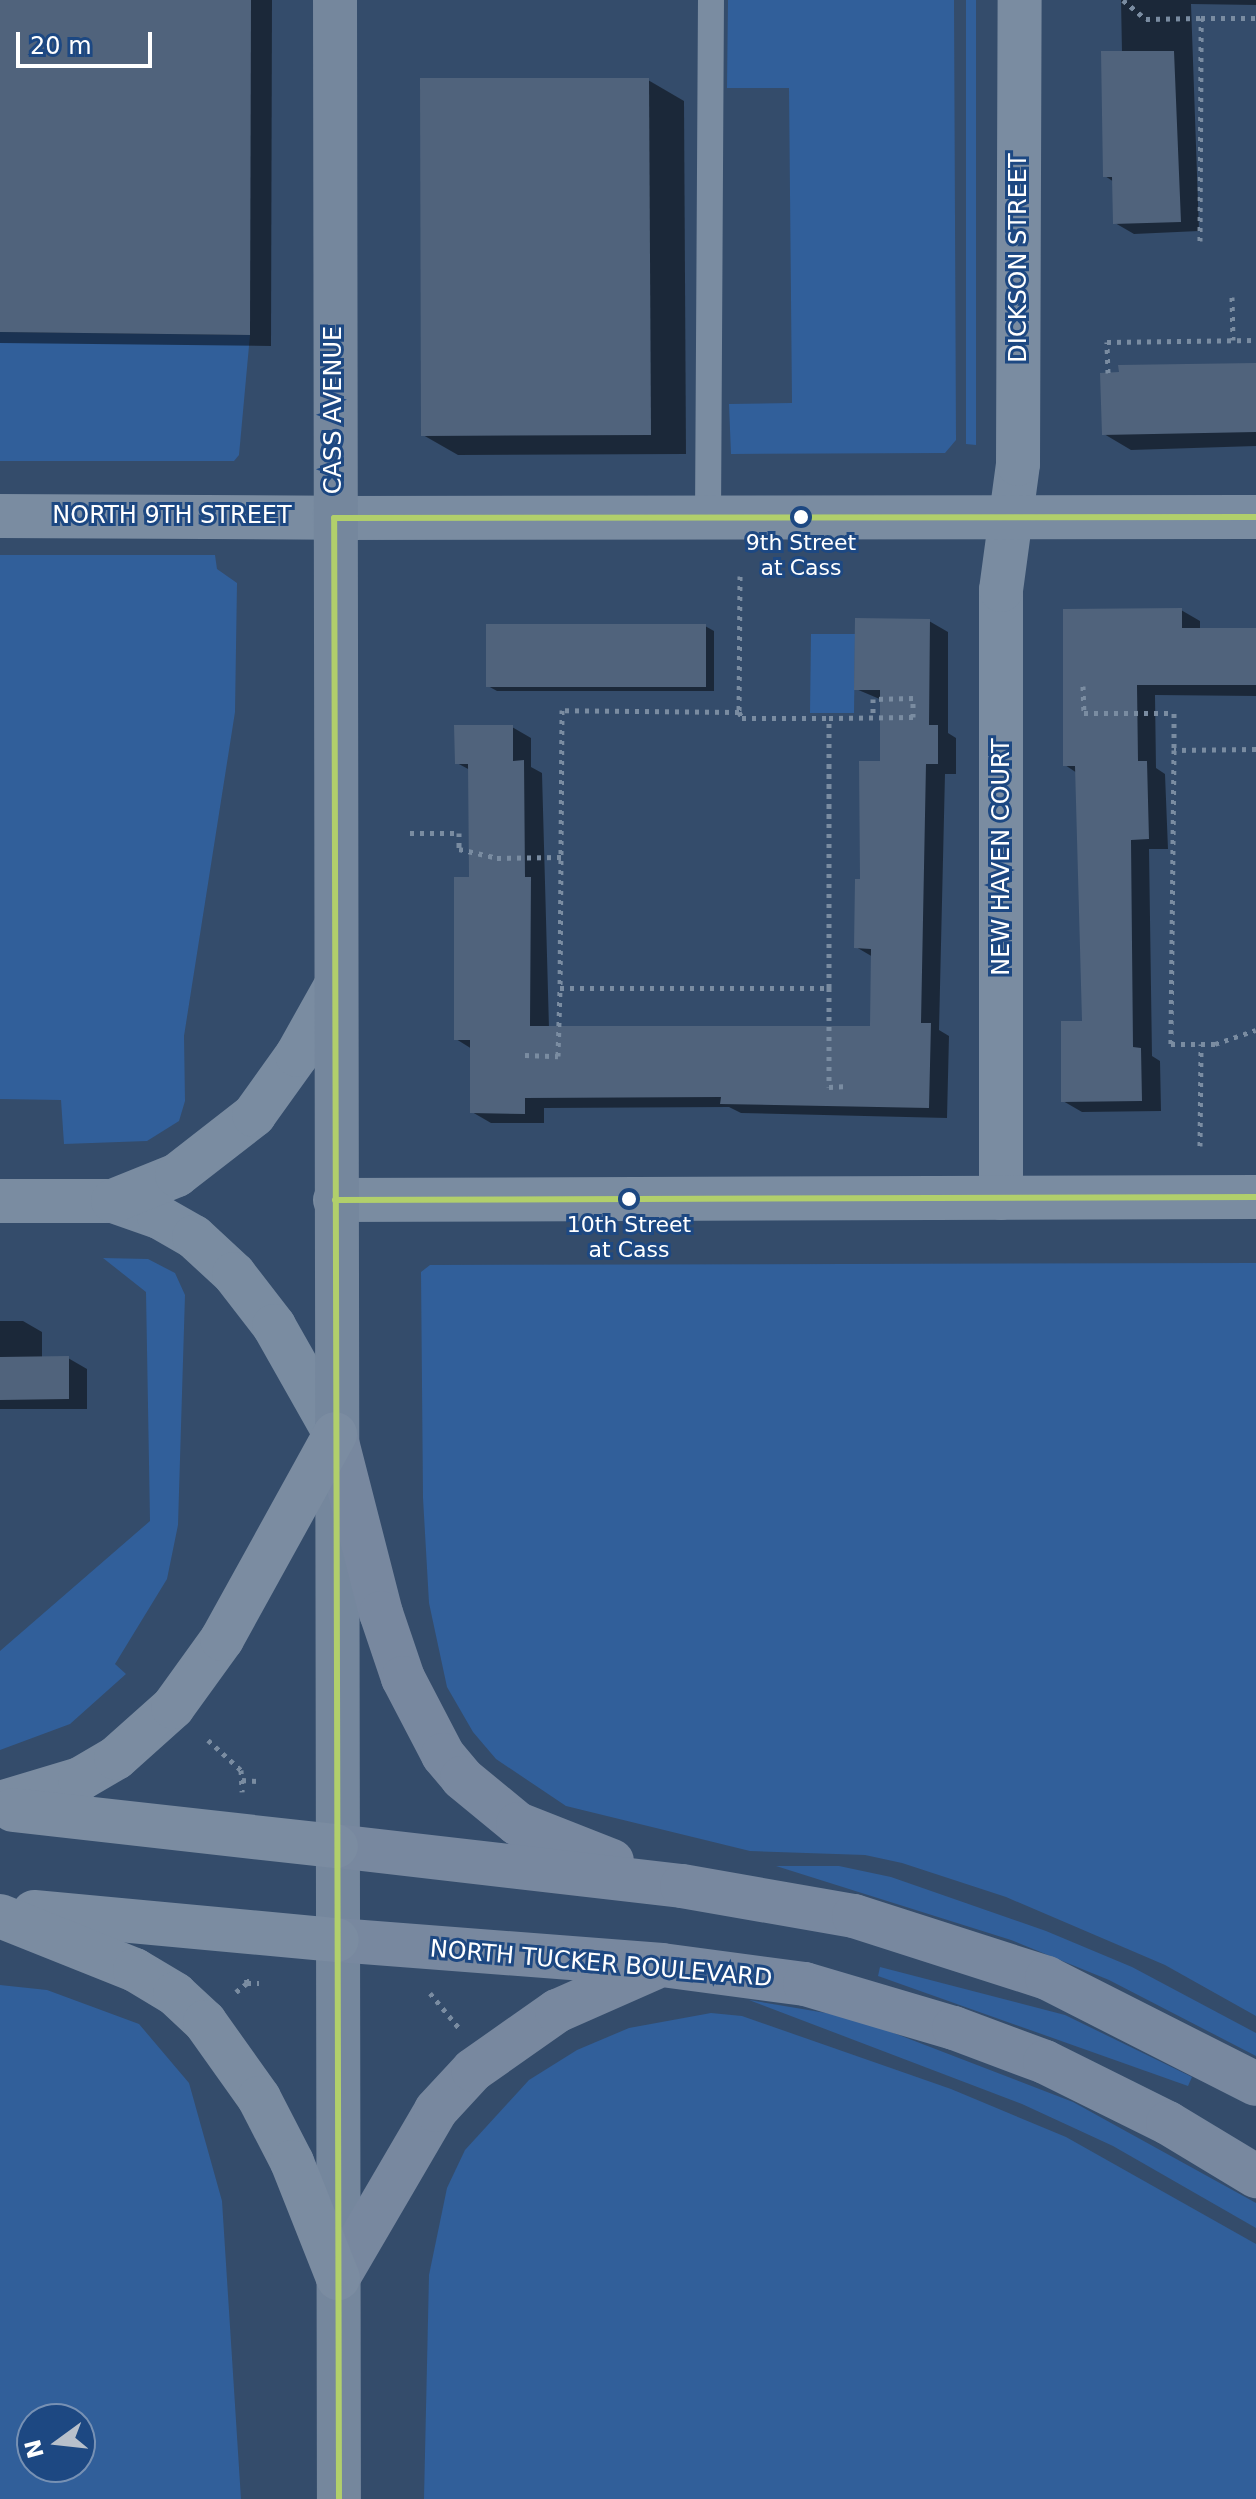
<!DOCTYPE html>
<style>
body{margin:0}
#map{position:relative;width:1256px;height:2499px;overflow:hidden;background:#344c6b;font-family:"DejaVu Sans",sans-serif}
div>[style]{position:absolute}
.green>*{inset:0;background:#315f9a}
.shadow>*{inset:0;background:#0007}
.building>*{inset:0;background:#50637c}
.path>*{height:5px;margin-top:-2.5px;transform-origin:0;background:repeating-linear-gradient(90deg,#7a8ca1 0 4px,transparent 0 10px)}
.service>*{height:26px;margin:-13px;padding:0 13px;transform-origin:13px;border-radius:13px;background:#7a8ca1}
.minor>*{height:44px;margin:-22px;padding:0 22px;transform-origin:22px;border-radius:22px;background:#7a8ca1}
.tertiary>*{height:44px;margin:-22px;padding:0 22px;transform-origin:22px;border-radius:22px;background:#7a8ca1}
.secondary>*{height:44px;margin:-22px;padding:0 22px;transform-origin:22px;border-radius:22px;background:#75879d}
.primary>*{height:44px;margin:-22px;padding:0 22px;transform-origin:22px;border-radius:22px;background:#78889f}
.motorway>*{height:44px;margin:-22px;padding:0 22px;transform-origin:22px;border-radius:22px;background:#7b8ca1}
.bus-1>*{height:6px;margin:-3px;padding:0 3px;transform-origin:3px;border-radius:3px;background:#b1cf6b}
.dots>*{width:22px;height:22px;translate:-50% -50%;box-sizing:border-box;border:4px solid #1d4882;border-radius:50%}
span{translate:-50% -50%;white-space:nowrap;text-align:center;line-height:1.15;-webkit-text-stroke:6px #1d4882;paint-order:stroke}
.bus-label{font-size:22px;color:#fff}
.street-label{font-size:24px;color:#fff}
.north{position:absolute;left:16px;top:2403px;width:80px;height:80px;box-sizing:border-box;background:#1d4882;border:2px solid #7791b4;border-radius:50%;rotate:255deg;font-size:22px;font-weight:700;line-height:32px;text-align:center;color:#fff}
.north::after{content:'';display:block;margin:auto;width:28px;height:36px;background:#b8c0cb;clip-path:polygon(50% 0,100% 100%,50% 72%,0 100%)}
.scale{position:absolute;left:16px;top:32px;width:136px;height:36px;box-sizing:border-box;border:4px solid #fff;border-top:0;padding-left:10px;font-size:24px;line-height:28px;white-space:nowrap;color:#fff;-webkit-text-stroke:6px #1d4882;paint-order:stroke}
</style>
<div id="map">
<div class="green">
<i style="clip-path:polygon(728px 0,954px 0,956px 440px,945px 453px,731px 454px,729px 404px,792px 403px,789px 88px,727px 88px)"></i>
<i style="clip-path:polygon(966px 0,976px 0,976px 445px,966px 444px)"></i>
<i style="clip-path:polygon(0 332px,250px 335px,239px 455px,234px 461px,0 461px)"></i>
<i style="clip-path:polygon(0 555px,215px 555px,217px 569px,237px 583px,235px 712px,184px 1036px,185px 1101px,179px 1121px,147px 1141px,64px 1144px,61px 1100px,0 1099px)"></i>
<i style="clip-path:polygon(811px 634px,855px 634px,854px 713px,810px 713px)"></i>
<i style="clip-path:polygon(103px 1258px,148px 1259px,175px 1273px,185px 1295px,178px 1525px,167px 1579px,115px 1664px,126px 1674px,70px 1724px,0 1750px,0 1651px,150px 1521px,146px 1292px)"></i>
<i style="clip-path:polygon(1256px 1263px,1256px 2016px,1165px 1965px,1006px 1897px,902px 1863px,865px 1855px,750px 1851px,566px 1806px,496px 1759px,473px 1732px,447px 1687px,429px 1603px,423px 1498px,421px 1272px,430px 1265px)"></i>
<i style="clip-path:polygon(776px 1866px,839px 1866px,891px 1877px,1046px 1931px,1132px 1967px,1256px 2033px,1256px 2056px,1109px 1980px,1011px 1940px)"></i>
<i style="clip-path:polygon(880px 1967px,1065px 2015px,1192px 2077px,1188px 2086px,878px 1976px)"></i>
<i style="clip-path:polygon(evenodd,0 1985px,47px 1990px,139px 2024px,189px 2083px,222px 2201px,241px 2499px,0 2499px,0 1985px,32px 2419px,80px 2419px,80px 2467px,32px 2467px,32px 2419px)"></i>
<i style="clip-path:polygon(749px 2000px,832px 2014px,886px 2030px,1073px 2102px,1256px 2203px,1256px 2228px,1113px 2146px,1022px 2104px)"></i>
<i style="clip-path:polygon(711px 2013px,742px 2016px,951px 2089px,1066px 2137px,1256px 2244px,1256px 2499px,424px 2499px,429px 2275px,447px 2188px,465px 2150px,529px 2080px,577px 2050px,629px 2028px)"></i>
</div>
<div class="shadow">
<i style="clip-path:polygon(0 0,272px 0,271px 346px,0 343px)"></i>
<i style="clip-path:polygon(1121px 0,1256px 0,1256px 5px,1191px 4px,1199px 231px,1134px 234px,1115px 223px,1114px 182px,1105px 176px,1122px 53px)"></i>
<i style="clip-path:polygon(648px 80px,684px 101px,686px 454px,458px 455px,423px 435px)"></i>
<i style="clip-path:polygon(1256px 365px,1256px 446px,1131px 450px,1104px 434px)"></i>
<i style="clip-path:polygon(1181px 610px,1200px 621px,1200px 630px,1256px 630px,1256px 696px,1155px 695px,1156px 768px,1165px 774px,1168px 849px,1149px 849px,1152px 1056px,1160px 1061px,1161px 1111px,1082px 1112px,1063px 1101px,1084px 1023px,1077px 773px,1065px 765px)"></i>
<i style="clip-path:polygon(929px 621px,948px 632px,948px 733px,956px 738px,956px 774px,945px 774px,939px 1030px,949px 1036px,947px 1118px,741px 1113px,729px 1107px,544px 1108px,544px 1123px,491px 1123px,472px 1112px,472px 1049px,456px 1039px,471px 879px,470px 770px,457px 763px,512px 727px,531px 738px,531px 767px,542px 773px,549px 1028px,872px 1028px,873px 957px,856px 947px,882px 763px,882px 700px,856px 689px)"></i>
<i style="clip-path:polygon(705px 626px,714px 631px,714px 691px,497px 691px,488px 686px)"></i>
<i style="clip-path:polygon(0 1321px,23px 1321px,42px 1332px,42px 1359px,68px 1358px,87px 1369px,87px 1409px,0 1409px)"></i>
</div>
<div class="building">
<i style="clip-path:polygon(0 0,251px 0,250px 335px,0 332px)"></i>
<i style="clip-path:polygon(1101px 51px,1174px 51px,1181px 222px,1113px 224px,1112px 177px,1103px 177px)"></i>
<i style="clip-path:polygon(420px 78px,649px 78px,651px 435px,421px 436px)"></i>
<i style="clip-path:polygon(1256px 363px,1256px 432px,1102px 435px,1100px 373px,1119px 372px,1118px 365px)"></i>
<i style="clip-path:polygon(1182px 608px,1182px 628px,1256px 628px,1256px 685px,1137px 685px,1138px 761px,1147px 761px,1149px 839px,1131px 840px,1133px 1047px,1141px 1048px,1142px 1101px,1061px 1102px,1061px 1021px,1082px 1021px,1075px 766px,1063px 766px,1063px 609px)"></i>
<i style="clip-path:polygon(855px 618px,930px 619px,929px 725px,938px 725px,938px 764px,926px 764px,921px 1023px,931px 1023px,929px 1108px,720px 1104px,721px 1097px,525px 1098px,525px 1114px,470px 1113px,470px 1040px,454px 1040px,454px 877px,469px 877px,468px 764px,455px 764px,454px 725px,513px 725px,513px 761px,524px 760px,525px 877px,531px 877px,530px 1026px,870px 1026px,871px 949px,854px 948px,855px 879px,860px 879px,859px 761px,880px 761px,880px 690px,854px 690px)"></i>
<i style="clip-path:polygon(486px 624px,706px 624px,706px 687px,486px 687px)"></i>
<i style="clip-path:polygon(69px 1356px,69px 1399px,0 1400px,0 1357px)"></i>
</div>
<div class="path">
<i style="left:1123px;top:0;width:30px;rotate:40deg"></i>
<i style="left:1146px;top:19px;width:55px;rotate:-1deg"></i>
<i style="left:1200px;top:241px;width:223px;rotate:-89.7deg"></i>
<i style="left:1201px;top:18px;width:55px"></i>
<i style="left:1232px;top:297px;width:43px;rotate:88.7deg"></i>
<i style="left:1108px;top:373px;width:31px;rotate:-92deg"></i>
<i style="left:1107px;top:342px;width:149px;rotate:-0.8deg"></i>
<i style="left:740px;top:576px;width:136px;rotate:90.4deg"></i>
<i style="left:739px;top:712px;width:177px;rotate:-179.4deg"></i>
<i style="left:562px;top:710px;width:278px;rotate:90.4deg"></i>
<i style="left:560px;top:988px;width:269px"></i>
<i style="left:829px;top:988px;width:270px;rotate:-90deg"></i>
<i style="left:1083px;top:686px;width:27px;rotate:88deg"></i>
<i style="left:1084px;top:713px;width:90px"></i>
<i style="left:1174px;top:713px;width:37px;rotate:90deg"></i>
<i style="left:739px;top:712px;width:7px;rotate:63deg"></i>
<i style="left:742px;top:718px;width:87px"></i>
<i style="left:829px;top:718px;width:84px;rotate:-0.7deg"></i>
<i style="left:913px;top:717px;width:19px;rotate:-90deg"></i>
<i style="left:913px;top:698px;width:40px;rotate:178.6deg"></i>
<i style="left:873px;top:699px;width:18px;rotate:90deg"></i>
<i style="left:1256px;top:749px;width:82px;rotate:179.3deg"></i>
<i style="left:1174px;top:750px;width:294px;rotate:90.6deg"></i>
<i style="left:1171px;top:1044px;width:44px"></i>
<i style="left:1215px;top:1044px;width:43px;rotate:-18.9deg"></i>
<i style="left:410px;top:833px;width:49px"></i>
<i style="left:459px;top:833px;width:16px;rotate:90deg"></i>
<i style="left:459px;top:849px;width:39px;rotate:13deg"></i>
<i style="left:497px;top:858px;width:65px;rotate:-0.9deg"></i>
<i style="left:829px;top:987px;width:100px;rotate:90deg"></i>
<i style="left:829px;top:1087px;width:19px;rotate:-3deg"></i>
<i style="left:525px;top:1055px;width:33px;rotate:2deg"></i>
<i style="left:558px;top:1056px;width:68px;rotate:-88.3deg"></i>
<i style="left:1200px;top:1146px;width:102px;rotate:-89.4deg"></i>
<i style="left:208px;top:1740px;width:45px;rotate:42.3deg"></i>
<i style="left:241px;top:1770px;width:22px;rotate:87deg"></i>
<i style="left:242px;top:1780px;width:16px;rotate:4deg"></i>
<i style="left:247px;top:1983px;width:12px"></i>
<i style="left:236px;top:1992px;width:14px;rotate:-39deg"></i>
<i style="left:247px;top:1983px;width:8px;rotate:-97deg"></i>
<i style="left:430px;top:1993px;width:45px;rotate:50.4deg"></i>
</div>
<div class="service">
<i style="left:708px;top:518px;width:518px;rotate:-89.67deg"></i>
</div>
<div class="minor">
<i style="left:0;top:516px;width:334px;rotate:0.3deg"></i>
<i style="left:1001px;top:1198px;width:608px;rotate:-90deg"></i>
<i style="left:1001px;top:590px;width:127px;rotate:-82.3deg"></i>
<i style="left:1018px;top:464px;width:464px;rotate:-89.8deg"></i>
<i style="left:0;top:1201px;width:113px"></i>
<i style="left:113px;top:1201px;width:49px;rotate:19.2deg"></i>
<i style="left:159px;top:1217px;width:40px;rotate:29.7deg"></i>
<i style="left:194px;top:1237px;width:54px;rotate:42.8deg"></i>
<i style="left:234px;top:1274px;width:66px;rotate:52.4deg"></i>
<i style="left:274px;top:1326px;width:124px;rotate:60.5deg"></i>
<i style="left:113px;top:1201px;width:69px;rotate:-22.1deg"></i>
<i style="left:177px;top:1175px;width:98px;rotate:-37.9deg"></i>
<i style="left:254px;top:1115px;width:74px;rotate:-54.4deg"></i>
<i style="left:297px;top:1055px;width:78px;rotate:-60.8deg"></i>
</div>
<div class="tertiary">
<i style="left:334px;top:518px;width:922px;rotate:-0.06deg"></i>
<i style="left:335px;top:1200px;width:921px;rotate:-0.19deg"></i>
</div>
<div class="secondary">
<i style="left:335px;top:0;width:2499px;rotate:89.91deg"></i>
</div>
<div class="primary">
<i style="left:335px;top:1434px;width:185px;rotate:75.6deg"></i>
<i style="left:381px;top:1613px;width:69px;rotate:71.3deg"></i>
<i style="left:403px;top:1678px;width:87px;rotate:62.5deg"></i>
<i style="left:443px;top:1755px;width:30px;rotate:50deg"></i>
<i style="left:462px;top:1778px;width:72px;rotate:39.4deg"></i>
<i style="left:518px;top:1824px;width:101px;rotate:21.5deg"></i>
<i style="left:336px;top:1846px;width:348px;rotate:6.6deg"></i>
<i style="left:682px;top:1886px;width:175px;rotate:9.9deg"></i>
<i style="left:854px;top:1916px;width:203px;rotate:17.8deg"></i>
<i style="left:1047px;top:1978px;width:234px;rotate:26.9deg"></i>
<i style="left:337px;top:1940px;width:326px;rotate:4.4deg"></i>
<i style="left:662px;top:1965px;width:144px;rotate:7.6deg"></i>
<i style="left:805px;top:1984px;width:155px;rotate:16.5deg"></i>
<i style="left:954px;top:2028px;width:97px;rotate:20.5deg"></i>
<i style="left:1045px;top:2062px;width:137px;rotate:26.4deg"></i>
<i style="left:1168px;top:2123px;width:103px;rotate:31.1deg"></i>
<i style="left:338px;top:2278px;width:194px;rotate:-59.7deg"></i>
<i style="left:436px;top:2110px;width:54px;rotate:-47.2deg"></i>
<i style="left:473px;top:2070px;width:103px;rotate:-35.1deg"></i>
<i style="left:557px;top:2011px;width:106px;rotate:-23.9deg"></i>
</div>
<div class="motorway">
<i style="left:0;top:1803px;width:84px;rotate:-16.7deg"></i>
<i style="left:80px;top:1779px;width:42px;rotate:-30.3deg"></i>
<i style="left:116px;top:1758px;width:76px;rotate:-41.8deg"></i>
<i style="left:173px;top:1707px;width:84px;rotate:-54.2deg"></i>
<i style="left:222px;top:1639px;width:234px;rotate:-61.1deg"></i>
<i style="left:13px;top:1810px;width:325px;rotate:6.4deg"></i>
<i style="left:34px;top:1912px;width:304px;rotate:5.3deg"></i>
<i style="left:0;top:1916px;width:145px;rotate:21.8deg"></i>
<i style="left:135px;top:1970px;width:47px;rotate:31deg"></i>
<i style="left:175px;top:1994px;width:41px;rotate:43deg"></i>
<i style="left:205px;top:2022px;width:93px;rotate:54.6deg"></i>
<i style="left:259px;top:2098px;width:72px;rotate:62.7deg"></i>
<i style="left:292px;top:2162px;width:125px;rotate:68.4deg"></i>
</div>
<div class="bus-1">
<i style="left:335px;top:1200px;width:921px;rotate:-0.19deg"></i>
<i style="left:339px;top:2499px;width:1981px;rotate:-90.14deg"></i>
<i style="left:334px;top:518px;width:922px;rotate:-0.06deg"></i>
</div>
<div class="dots">
<i style="left:801px;top:517px;background:#fff"></i>
<i style="left:629px;top:1199px;background:#fff"></i>
</div>
<div class="bus-label">
<span style="left:801px;top:555px">9th Street<br>at Cass</span>
<span style="left:629px;top:1237px">10th Street<br>at Cass</span>
</div>
<div class="street-label">
<span style="left:1019px;top:258px;rotate:-90deg">DICKSON STREET</span>
<span style="left:334px;top:410px;rotate:-90deg">CASS AVENUE</span>
<span style="left:172px;top:516px">NORTH 9TH STREET</span>
<span style="left:1002px;top:857px;rotate:-90deg">NEW HAVEN COURT</span>
<span style="left:601px;top:1964px;rotate:5deg">NORTH TUCKER BOULEVARD</span>
</div>
<div class="north">N</div>
<div class="scale">20 m</div>
</div>
